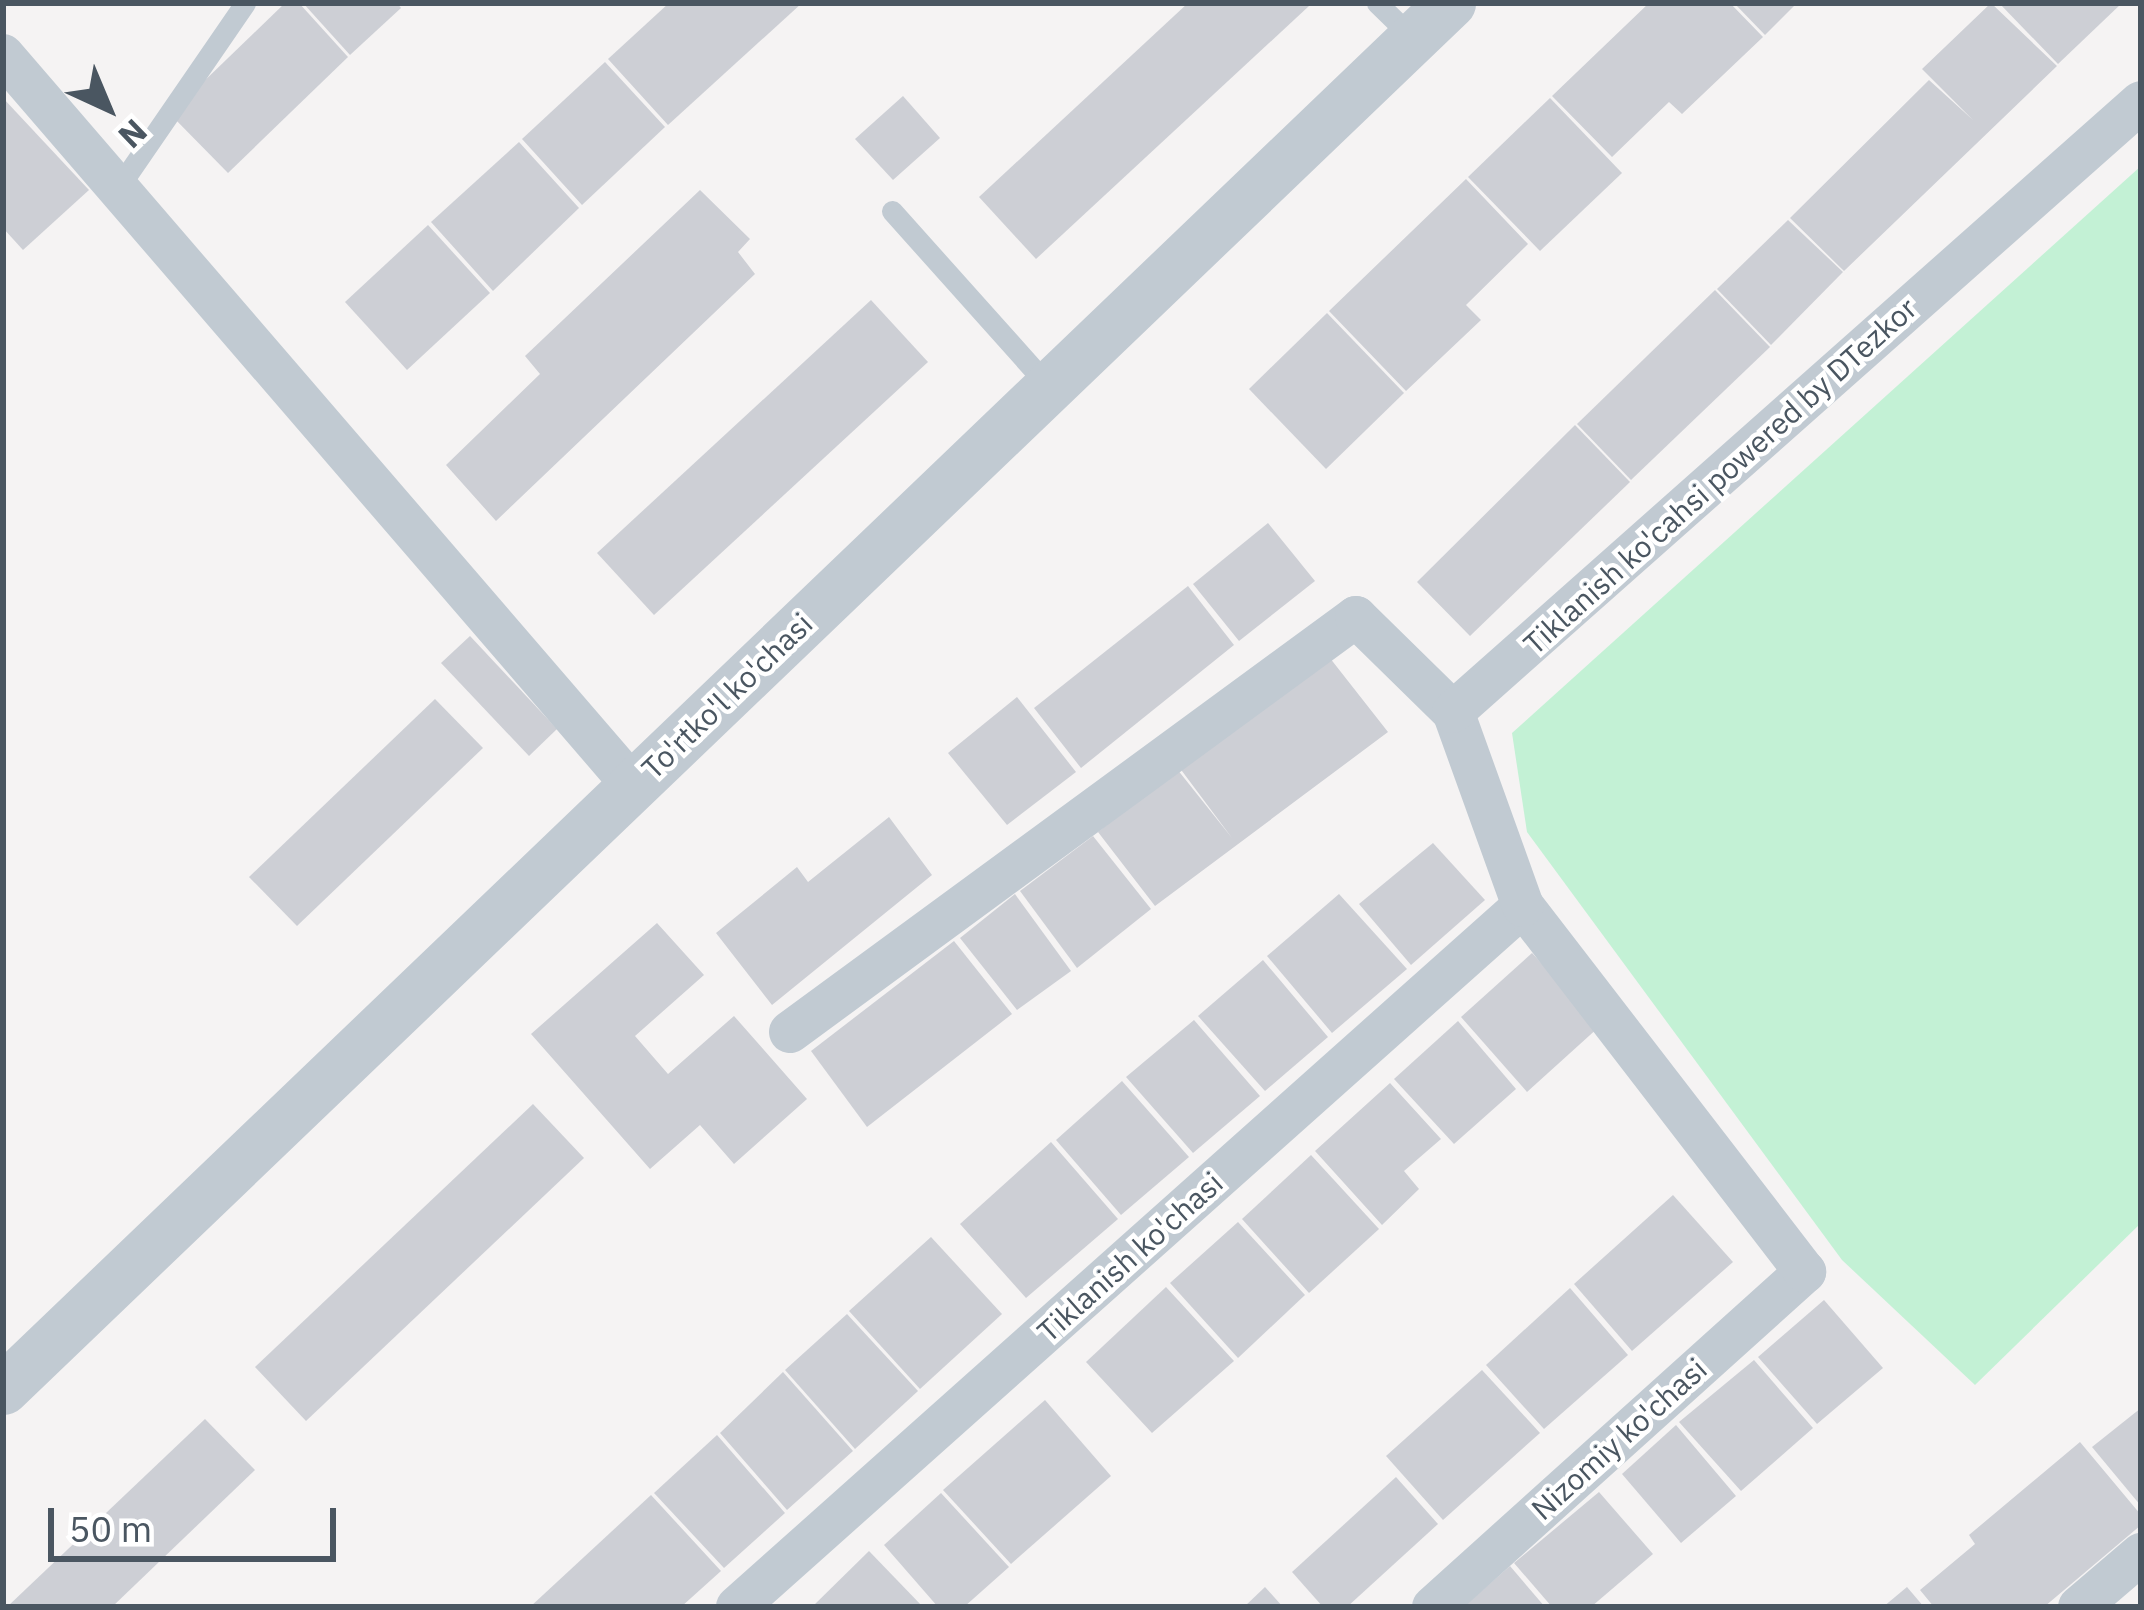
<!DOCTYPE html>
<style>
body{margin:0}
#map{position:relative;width:2144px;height:1610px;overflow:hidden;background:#f5f3f3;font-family:"IBM Plex Sans",sans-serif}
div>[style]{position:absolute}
.green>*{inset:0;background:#c3f1d5}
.building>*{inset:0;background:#cdcfd5}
.service>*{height:21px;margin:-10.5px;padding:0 10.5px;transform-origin:10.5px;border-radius:10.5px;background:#c1cad2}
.minor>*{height:42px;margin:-21px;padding:0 21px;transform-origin:21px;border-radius:21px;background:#c1cad2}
.tertiary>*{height:51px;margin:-25.5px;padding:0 25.5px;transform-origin:25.5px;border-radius:25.5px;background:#c1cad2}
span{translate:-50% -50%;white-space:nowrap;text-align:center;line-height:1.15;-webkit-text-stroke:9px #fff;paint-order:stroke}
.street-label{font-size:30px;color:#4a5661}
.frame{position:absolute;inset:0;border:6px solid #4a5661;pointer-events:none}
.north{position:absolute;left:48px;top:48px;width:120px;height:120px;-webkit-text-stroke:9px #fff;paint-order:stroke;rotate:136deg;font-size:33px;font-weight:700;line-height:48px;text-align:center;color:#4a5661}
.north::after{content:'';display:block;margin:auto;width:42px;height:54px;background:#4a5661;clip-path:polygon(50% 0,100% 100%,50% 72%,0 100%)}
.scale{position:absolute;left:48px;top:1508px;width:288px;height:54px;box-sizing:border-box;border:6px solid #4a5661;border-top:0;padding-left:15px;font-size:36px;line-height:42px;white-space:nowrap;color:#4a5661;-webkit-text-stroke:9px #fff;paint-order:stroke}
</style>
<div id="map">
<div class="green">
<i style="clip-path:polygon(2141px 166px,2141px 1223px,1975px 1385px,1842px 1260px,1527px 832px,1512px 733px)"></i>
</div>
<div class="building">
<i style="clip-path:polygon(285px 3px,299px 3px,348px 57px,228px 173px,170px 114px)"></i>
<i style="clip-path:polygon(303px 3px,397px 3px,401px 8px,350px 55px)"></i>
<i style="clip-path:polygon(669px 3px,802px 3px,668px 125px,608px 59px)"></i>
<i style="clip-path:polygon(1188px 3px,1309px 6px,1036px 259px,979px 197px)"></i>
<i style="clip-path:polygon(1649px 3px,1730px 3px,1763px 37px,1682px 114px,1669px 102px,1612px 157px,1552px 96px)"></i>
<i style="clip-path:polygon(1734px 3px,1797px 3px,1765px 35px)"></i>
<i style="clip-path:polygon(1991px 3px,2057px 66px,1844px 271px,1790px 218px,1929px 80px,1973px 120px,1922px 69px)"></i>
<i style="clip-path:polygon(1999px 3px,2122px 3px,2058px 64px)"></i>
<i style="clip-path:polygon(605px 62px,665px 127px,582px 205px,522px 139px)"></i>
<i style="clip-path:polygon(903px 96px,940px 138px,893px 180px,855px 139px)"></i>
<i style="clip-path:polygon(3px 98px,89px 190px,23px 250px,3px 228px)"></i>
<i style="clip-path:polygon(1550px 98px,1622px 173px,1540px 251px,1468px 177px)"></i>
<i style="clip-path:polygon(519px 142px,579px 208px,493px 291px,431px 222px)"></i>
<i style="clip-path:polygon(1466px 179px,1528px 244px,1466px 305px,1481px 320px,1406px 391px,1329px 311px)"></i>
<i style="clip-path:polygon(700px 190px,750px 239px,738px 252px,755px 274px,496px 521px,446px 465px,540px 374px,525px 356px)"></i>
<i style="clip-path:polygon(1788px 220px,1843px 272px,1771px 345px,1717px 289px)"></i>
<i style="clip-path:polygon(428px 225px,490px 293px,407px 370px,345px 302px)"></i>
<i style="clip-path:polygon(1715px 290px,1770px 347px,1631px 480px,1577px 424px)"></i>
<i style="clip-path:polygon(871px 300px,928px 362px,654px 615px,597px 553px)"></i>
<i style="clip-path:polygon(1327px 313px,1404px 393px,1326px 469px,1249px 389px)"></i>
<i style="clip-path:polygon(1575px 425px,1630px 482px,1470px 636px,1417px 582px)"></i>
<i style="clip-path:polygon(1268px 523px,1315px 581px,1239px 641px,1193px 584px)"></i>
<i style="clip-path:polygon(1188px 586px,1234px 645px,1081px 768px,1034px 708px)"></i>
<i style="clip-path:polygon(470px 636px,557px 729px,529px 756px,441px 663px)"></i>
<i style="clip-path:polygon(1326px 653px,1388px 732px,1155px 906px,1098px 832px,1177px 769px,1232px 838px,1179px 767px)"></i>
<i style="clip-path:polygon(1017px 697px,1076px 772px,1007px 825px,948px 753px)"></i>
<i style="clip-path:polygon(435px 699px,483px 748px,297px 926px,249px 877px)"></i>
<i style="clip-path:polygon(889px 817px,932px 875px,772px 1005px,716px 933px,797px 867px,808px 882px)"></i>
<i style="clip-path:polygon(1093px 836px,1151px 909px,1077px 968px,1020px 891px)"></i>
<i style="clip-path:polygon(1433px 843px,1485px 900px,1411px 965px,1359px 904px)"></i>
<i style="clip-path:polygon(1015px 894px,1071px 971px,1017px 1010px,960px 938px)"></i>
<i style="clip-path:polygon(1339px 894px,1407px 969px,1332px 1033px,1267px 956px)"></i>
<i style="clip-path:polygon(657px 923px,704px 975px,635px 1036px,668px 1074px,734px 1016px,807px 1099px,734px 1164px,700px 1125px,650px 1169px,531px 1034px)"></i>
<i style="clip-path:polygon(954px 941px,1012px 1014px,867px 1127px,811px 1051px)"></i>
<i style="clip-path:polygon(1532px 953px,1600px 1026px,1527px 1092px,1461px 1017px)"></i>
<i style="clip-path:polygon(1263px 960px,1328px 1037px,1265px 1091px,1198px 1016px)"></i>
<i style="clip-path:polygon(1194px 1020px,1260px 1096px,1193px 1153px,1126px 1077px)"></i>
<i style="clip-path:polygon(1458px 1021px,1516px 1089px,1454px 1144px,1394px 1079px)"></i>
<i style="clip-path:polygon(1122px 1081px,1189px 1157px,1121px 1215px,1056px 1140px)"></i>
<i style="clip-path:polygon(1390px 1083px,1441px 1139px,1404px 1171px,1419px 1189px,1382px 1225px,1315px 1151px)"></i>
<i style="clip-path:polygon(533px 1104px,584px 1158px,306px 1421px,255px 1367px)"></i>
<i style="clip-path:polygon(1051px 1142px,1118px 1219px,1026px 1298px,960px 1224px)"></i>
<i style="clip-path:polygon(1311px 1155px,1379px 1229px,1309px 1293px,1242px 1219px)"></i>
<i style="clip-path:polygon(1673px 1195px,1733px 1262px,1632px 1351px,1574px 1284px)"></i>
<i style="clip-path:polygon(1238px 1222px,1305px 1295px,1238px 1358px,1170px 1283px)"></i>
<i style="clip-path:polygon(931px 1237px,1002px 1314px,920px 1389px,849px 1311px)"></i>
<i style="clip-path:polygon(1166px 1287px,1234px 1361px,1152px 1433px,1086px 1362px)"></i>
<i style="clip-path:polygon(1570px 1288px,1628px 1355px,1544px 1429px,1486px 1365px)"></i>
<i style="clip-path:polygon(1824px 1300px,1883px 1368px,1817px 1424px,1758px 1357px)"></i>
<i style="clip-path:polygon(847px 1314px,918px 1391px,855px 1449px,785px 1370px)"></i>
<i style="clip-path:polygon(1754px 1360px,1813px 1428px,1741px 1491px,1679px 1422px)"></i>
<i style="clip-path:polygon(1482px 1370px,1540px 1433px,1443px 1520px,1386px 1456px)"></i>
<i style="clip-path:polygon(783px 1372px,853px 1451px,787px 1510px,720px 1433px)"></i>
<i style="clip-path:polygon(1045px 1400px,1111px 1476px,1011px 1564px,943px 1490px)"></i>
<i style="clip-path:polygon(2141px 1408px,2141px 1506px,2092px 1447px)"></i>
<i style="clip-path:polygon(205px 1419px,255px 1470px,112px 1607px,7px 1607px)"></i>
<i style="clip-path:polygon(1676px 1425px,1736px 1496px,1681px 1543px,1622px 1474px)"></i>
<i style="clip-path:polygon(717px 1435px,785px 1513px,724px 1568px,654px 1493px)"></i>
<i style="clip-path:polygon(2080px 1442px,2141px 1515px,2141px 1525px,2044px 1607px,1934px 1607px,1920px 1590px,1975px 1544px,1969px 1535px)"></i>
<i style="clip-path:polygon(1396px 1477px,1438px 1524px,1347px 1607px,1323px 1607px,1292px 1572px)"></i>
<i style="clip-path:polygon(1599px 1492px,1653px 1554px,1591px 1607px,1552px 1607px,1514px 1563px)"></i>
<i style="clip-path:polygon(941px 1493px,1009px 1567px,964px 1607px,938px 1607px,884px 1545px)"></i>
<i style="clip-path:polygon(651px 1495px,721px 1571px,681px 1607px,530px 1607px)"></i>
<i style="clip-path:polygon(869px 1551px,923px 1607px,812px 1607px)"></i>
<i style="clip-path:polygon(1510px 1566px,1545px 1607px,1463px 1607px)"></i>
<i style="clip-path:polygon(1265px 1587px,1283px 1607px,1244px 1607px)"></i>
<i style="clip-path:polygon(1907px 1587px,1924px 1607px,1883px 1607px)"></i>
</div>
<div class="service">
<i style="left:1377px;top:3px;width:50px;rotate:44.2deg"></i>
<i style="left:118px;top:188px;width:224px;rotate:-55.5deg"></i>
<i style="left:892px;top:211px;width:237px;rotate:48.2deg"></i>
</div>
<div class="minor">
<i style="left:3px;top:55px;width:965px;rotate:49.24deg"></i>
<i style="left:790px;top:1032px;width:702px;rotate:-36.25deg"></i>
<i style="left:1356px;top:617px;width:136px;rotate:44.4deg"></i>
<i style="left:737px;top:1607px;width:1053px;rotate:-41.73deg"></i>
<i style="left:1433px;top:1607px;width:501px;rotate:-42deg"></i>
<i style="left:1805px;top:1272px;width:462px;rotate:-127.6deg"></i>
<i style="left:1523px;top:906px;width:206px;rotate:-109.8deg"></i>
<i style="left:1453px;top:712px;width:919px;rotate:-41.56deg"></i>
<i style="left:2079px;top:1607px;width:82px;rotate:-40.5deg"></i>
</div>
<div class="tertiary">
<i style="left:3px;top:1389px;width:2004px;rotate:-43.77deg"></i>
</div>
<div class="street-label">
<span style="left:1720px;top:476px;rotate:-42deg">Tiklanish ko'cahsi powered by DTezkor</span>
<span style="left:727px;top:696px;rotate:-44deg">To'rtko'l ko'chasi</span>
<span style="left:1130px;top:1257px;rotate:-42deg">Tiklanish ko'chasi</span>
<span style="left:1619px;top:1439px;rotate:-42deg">Nizomiy ko'chasi</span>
</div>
<div class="frame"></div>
<div class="north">N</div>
<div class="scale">50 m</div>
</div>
